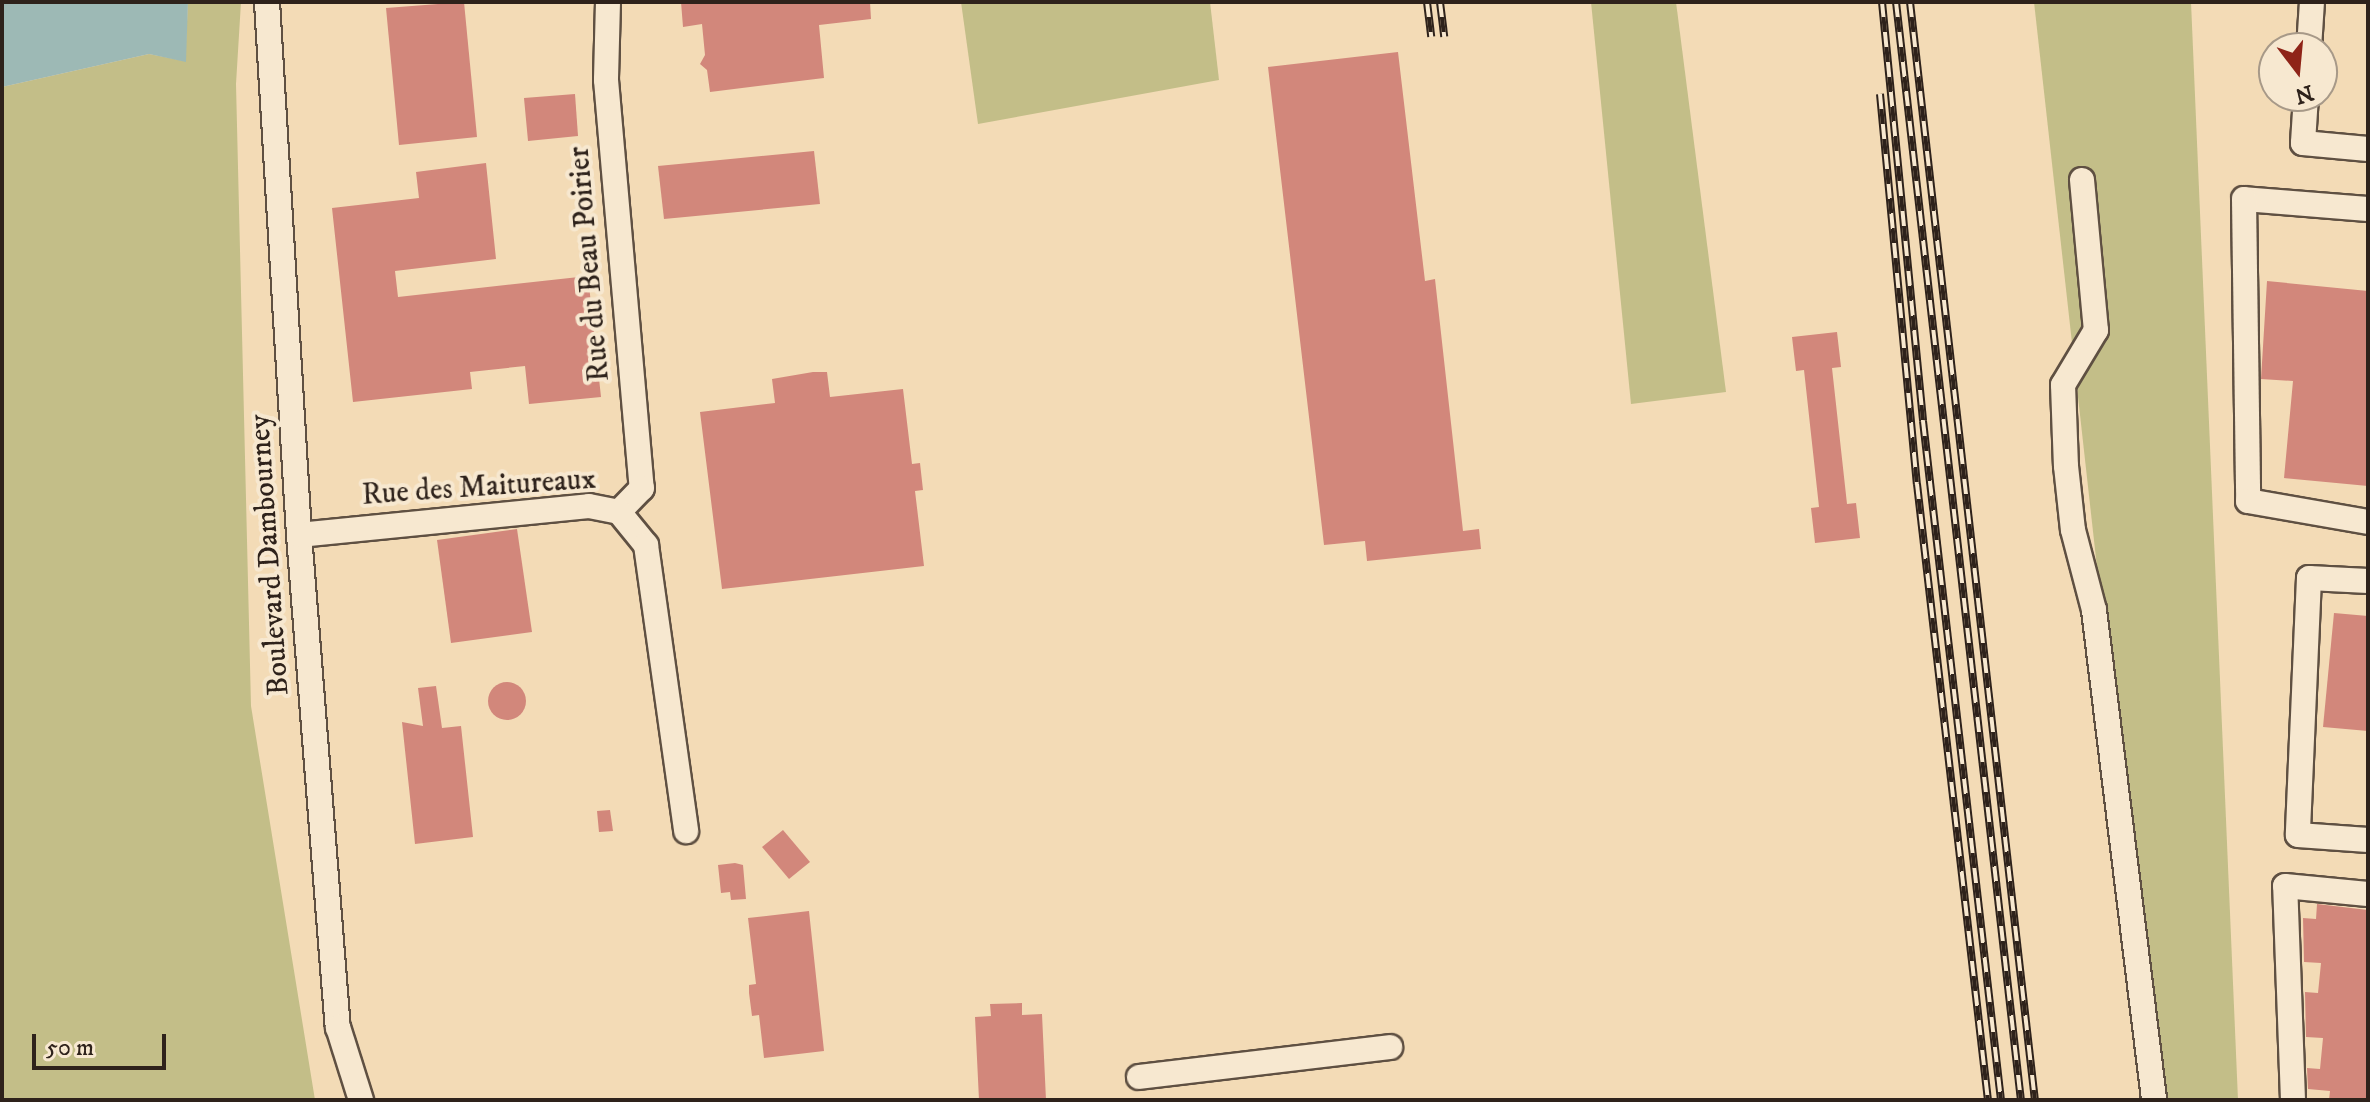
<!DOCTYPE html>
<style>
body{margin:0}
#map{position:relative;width:2370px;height:1102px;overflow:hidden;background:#f3dbb6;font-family:"IM FELL DW Pica",serif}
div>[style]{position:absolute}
.green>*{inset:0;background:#c3be88}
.water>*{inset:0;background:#9db9b5}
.building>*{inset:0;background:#d2877b}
.round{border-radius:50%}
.roads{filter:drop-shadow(2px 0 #5f5042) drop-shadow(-2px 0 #5f5042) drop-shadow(0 2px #5f5042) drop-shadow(0 -2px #5f5042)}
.minor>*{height:24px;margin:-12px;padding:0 12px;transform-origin:12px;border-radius:12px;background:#f7e8d0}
.rail>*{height:8px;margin-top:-4px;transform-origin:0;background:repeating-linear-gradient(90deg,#f7e8d0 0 15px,#2e221b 0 30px);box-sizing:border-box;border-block:2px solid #2e221b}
span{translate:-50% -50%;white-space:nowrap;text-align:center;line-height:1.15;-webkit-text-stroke:8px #f7e8d0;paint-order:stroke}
.street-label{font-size:30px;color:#2e221b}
.frame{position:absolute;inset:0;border:4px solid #2e221b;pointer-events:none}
.north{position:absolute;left:2258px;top:32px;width:80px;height:80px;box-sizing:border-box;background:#f7e8d0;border:2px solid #a79988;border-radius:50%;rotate:164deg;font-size:22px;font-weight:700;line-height:32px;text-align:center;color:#2e221b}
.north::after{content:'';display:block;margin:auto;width:28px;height:36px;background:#8f2418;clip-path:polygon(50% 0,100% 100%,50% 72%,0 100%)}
.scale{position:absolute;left:32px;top:1034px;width:134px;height:36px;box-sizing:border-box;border:4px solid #2e221b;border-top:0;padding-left:10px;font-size:24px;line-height:28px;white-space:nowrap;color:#2e221b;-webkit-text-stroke:6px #f7e8d0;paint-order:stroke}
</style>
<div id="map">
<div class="green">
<i style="clip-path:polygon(188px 2px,241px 2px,236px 84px,251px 706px,315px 1100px,2px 1100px,2px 87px,149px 54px,185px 61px)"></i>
<i style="clip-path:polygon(961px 2px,1210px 2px,1219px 80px,978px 124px)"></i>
<i style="clip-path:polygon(1591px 2px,1676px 2px,1726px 392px,1631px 404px)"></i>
<i style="clip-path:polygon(2034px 2px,2191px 2px,2238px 1100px,2167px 1100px,2107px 657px)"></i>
</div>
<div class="water">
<i style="clip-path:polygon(2px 2px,188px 2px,186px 62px,149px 54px,2px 87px)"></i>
</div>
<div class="building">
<i style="clip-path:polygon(464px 2px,477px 137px,399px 145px,386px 8px)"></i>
<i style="clip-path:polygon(681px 2px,870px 2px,871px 19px,819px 25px,824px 78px,710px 92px,707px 70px,700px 64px,705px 55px,702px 24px,683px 27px)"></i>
<i style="clip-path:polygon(1398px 52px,1425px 281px,1435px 279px,1463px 531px,1479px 529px,1481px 549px,1367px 561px,1365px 541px,1324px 545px,1268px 67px)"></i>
<i style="clip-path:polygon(575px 94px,578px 136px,528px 141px,524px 98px)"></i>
<i style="clip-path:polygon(814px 151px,820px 204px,664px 219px,658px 166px)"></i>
<i style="clip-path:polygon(486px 163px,496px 259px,395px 271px,398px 297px,588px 276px,601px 397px,529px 404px,525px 366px,470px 372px,472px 389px,353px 402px,332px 208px,419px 198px,416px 172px)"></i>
<i style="clip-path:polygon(2267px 281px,2368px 291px,2368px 486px,2284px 478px,2293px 381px,2261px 379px)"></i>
<i style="clip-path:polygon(1837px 332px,1841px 367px,1832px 368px,1847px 504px,1856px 503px,1860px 538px,1815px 543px,1811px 508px,1819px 507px,1804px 370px,1796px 371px,1792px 337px)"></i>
<i style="clip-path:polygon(813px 372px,827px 372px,830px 397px,903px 389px,912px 464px,920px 463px,923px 490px,915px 491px,924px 566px,722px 589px,700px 412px,775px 403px,772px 379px)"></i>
<i style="clip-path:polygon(517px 529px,532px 632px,451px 643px,437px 540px)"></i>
<i style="clip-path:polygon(2334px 613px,2368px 616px,2368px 731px,2323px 727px)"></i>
<i class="round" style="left:488px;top:682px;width:38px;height:38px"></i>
<i style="clip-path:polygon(436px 686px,442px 728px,461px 726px,473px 837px,415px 844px,402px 722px,423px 726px,418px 688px)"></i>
<i style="clip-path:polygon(610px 810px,613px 831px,599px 832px,597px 811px)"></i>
<i style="clip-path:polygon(783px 830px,810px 862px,789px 879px,762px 847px)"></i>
<i style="clip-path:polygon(735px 863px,743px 865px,746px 899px,731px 900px,730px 892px,721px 893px,718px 865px)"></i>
<i style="clip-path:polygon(2317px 904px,2368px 910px,2368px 1100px,2329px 1100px,2330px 1091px,2308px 1089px,2307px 1068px,2320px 1069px,2323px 1038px,2306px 1037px,2305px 992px,2318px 993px,2321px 963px,2304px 962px,2303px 918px,2316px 919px)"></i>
<i style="clip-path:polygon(809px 911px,824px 1051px,764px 1058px,759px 1015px,752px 1016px,749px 993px,749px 985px,756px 984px,748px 918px)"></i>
<i style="clip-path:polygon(1022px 1003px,1022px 1015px,1042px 1014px,1046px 1100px,979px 1100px,975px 1017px,991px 1016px,990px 1004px)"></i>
</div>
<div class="roads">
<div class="minor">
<i style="left:267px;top:2px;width:534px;rotate:86.56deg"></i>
<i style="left:299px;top:535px;width:494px;rotate:85.5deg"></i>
<i style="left:338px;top:1027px;width:77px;rotate:72.5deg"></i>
<i style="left:608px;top:2px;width:78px;rotate:91.5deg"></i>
<i style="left:606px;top:80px;width:410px;rotate:85deg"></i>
<i style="left:642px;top:488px;width:33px;rotate:134deg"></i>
<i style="left:2309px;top:48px;width:46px;rotate:-86.3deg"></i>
<i style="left:2306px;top:96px;width:47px;rotate:93.7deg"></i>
<i style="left:2303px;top:143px;width:65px;rotate:5.3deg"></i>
<i style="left:2082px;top:180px;width:151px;rotate:84.7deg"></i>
<i style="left:2096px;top:330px;width:64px;rotate:121deg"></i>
<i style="left:2063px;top:385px;width:81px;rotate:87.9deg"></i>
<i style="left:2066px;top:466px;width:64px;rotate:83.8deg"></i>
<i style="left:2073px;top:530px;width:83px;rotate:75.3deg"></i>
<i style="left:2094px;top:610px;width:494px;rotate:83deg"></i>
<i style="left:2368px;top:209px;width:124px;rotate:-175.4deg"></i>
<i style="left:2244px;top:199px;width:302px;rotate:89.2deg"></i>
<i style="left:2248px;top:501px;width:122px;rotate:9.9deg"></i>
<i style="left:299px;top:535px;width:291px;rotate:-5.7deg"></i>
<i style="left:589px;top:506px;width:31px;rotate:11deg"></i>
<i style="left:619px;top:512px;width:43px;rotate:50.7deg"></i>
<i style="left:646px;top:545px;width:289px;rotate:82deg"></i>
<i style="left:2368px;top:581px;width:59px;rotate:-177.1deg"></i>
<i style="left:2309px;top:578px;width:257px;rotate:92.5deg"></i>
<i style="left:2298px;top:835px;width:70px;rotate:4.1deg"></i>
<i style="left:1139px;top:1077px;width:253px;rotate:-6.8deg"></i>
<i style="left:2293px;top:1100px;width:214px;rotate:-92.1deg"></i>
<i style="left:2285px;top:886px;width:83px;rotate:5.5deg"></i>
</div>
</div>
<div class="rail">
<i style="left:1427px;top:2px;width:35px;rotate:83deg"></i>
<i style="left:1440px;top:2px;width:35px;rotate:83deg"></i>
<i style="left:1882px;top:2px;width:421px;rotate:84.4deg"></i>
<i style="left:1923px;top:421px;width:683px;rotate:83.45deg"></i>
<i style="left:1896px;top:2px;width:1105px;rotate:83.51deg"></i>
<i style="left:1910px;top:2px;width:1105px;rotate:83.51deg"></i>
<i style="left:1880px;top:94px;width:392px;rotate:84.6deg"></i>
<i style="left:1917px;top:484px;width:620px;rotate:83.43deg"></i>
</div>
<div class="street-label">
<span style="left:590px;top:264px;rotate:-95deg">Rue du Beau Poirier</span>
<span style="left:479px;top:488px;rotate:-4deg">Rue des Maitureaux</span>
<span style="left:270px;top:555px;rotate:-94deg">Boulevard Dambourney</span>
</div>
<div class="frame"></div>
<div class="north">N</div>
<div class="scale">50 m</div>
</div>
